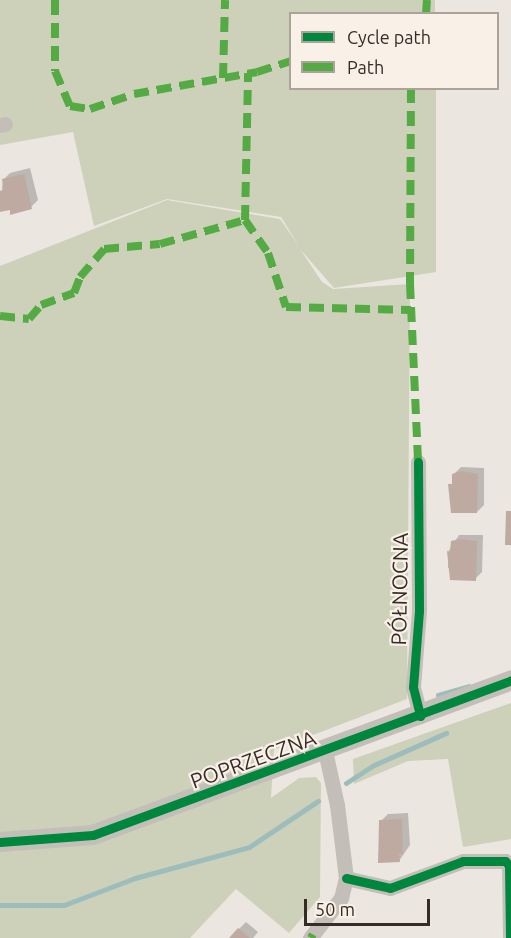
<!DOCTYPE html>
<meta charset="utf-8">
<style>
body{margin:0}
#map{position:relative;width:511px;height:938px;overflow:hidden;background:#ece6e0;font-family:Ubuntu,sans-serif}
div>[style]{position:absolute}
.green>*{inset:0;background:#cdd1ba}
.shadow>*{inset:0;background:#0003}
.stream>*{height:5px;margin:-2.5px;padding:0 2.5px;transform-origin:2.5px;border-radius:2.5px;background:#9dbdbc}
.building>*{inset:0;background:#bfaaa2}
.minor>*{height:15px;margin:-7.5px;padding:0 7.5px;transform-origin:7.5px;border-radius:7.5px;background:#c4beb9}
.tertiary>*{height:20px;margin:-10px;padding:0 10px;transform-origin:10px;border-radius:10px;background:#c4beb9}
.quiet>*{height:8px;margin-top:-4px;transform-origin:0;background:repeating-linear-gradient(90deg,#54ab44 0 15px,transparent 0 23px)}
.cycleway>*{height:9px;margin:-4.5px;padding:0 4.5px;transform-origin:4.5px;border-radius:4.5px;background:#00873e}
span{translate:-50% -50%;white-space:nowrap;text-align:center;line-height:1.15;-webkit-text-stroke:4.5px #f9f0e7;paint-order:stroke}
.street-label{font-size:21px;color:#352c27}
.legend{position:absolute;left:289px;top:12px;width:210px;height:78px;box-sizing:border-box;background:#f9f0e7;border:2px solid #aba29a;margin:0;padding:8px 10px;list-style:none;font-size:18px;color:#352c27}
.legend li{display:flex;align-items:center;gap:12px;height:30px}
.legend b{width:30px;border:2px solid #aba29a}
.scale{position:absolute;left:304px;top:899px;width:126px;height:27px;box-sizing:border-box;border:3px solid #352c27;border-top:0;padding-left:8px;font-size:18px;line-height:21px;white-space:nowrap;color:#352c27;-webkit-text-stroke:4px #f9f0e7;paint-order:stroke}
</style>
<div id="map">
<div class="green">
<i style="clip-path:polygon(0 0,435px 0,435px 13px,290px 14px,290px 88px,436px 89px,436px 272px,334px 288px,300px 249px,322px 282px,333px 289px,410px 284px,407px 699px,274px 750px,271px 798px,299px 778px,316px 777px,321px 783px,320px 897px,289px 933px,236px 889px,190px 938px,0 938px,0 266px,167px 200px,280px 219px,299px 246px,281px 217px,167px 199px,94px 226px,73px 132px,0 145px)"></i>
<i style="clip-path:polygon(511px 703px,511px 839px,463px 847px,448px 759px,408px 761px,354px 784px,353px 759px)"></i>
</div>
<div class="shadow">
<i style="clip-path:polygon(30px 168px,38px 200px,31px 207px,0 204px,3px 180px,10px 173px)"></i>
<i style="clip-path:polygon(461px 467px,484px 468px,484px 505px,477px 512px,450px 501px,454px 474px)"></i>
<i style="clip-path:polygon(459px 535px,483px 535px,482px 572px,475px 579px,448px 568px,448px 552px)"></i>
<i style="clip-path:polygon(408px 813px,410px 845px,399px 861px,381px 821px,388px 814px)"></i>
<i style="clip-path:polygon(246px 922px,258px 932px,253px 938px,230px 938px)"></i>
</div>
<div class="stream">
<i style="left:438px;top:695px;width:32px;rotate:-16deg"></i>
<i style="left:346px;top:783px;width:33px;rotate:-33deg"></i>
<i style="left:374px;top:765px;width:79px;rotate:-24deg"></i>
<i style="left:0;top:905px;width:64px"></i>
<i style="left:64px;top:905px;width:76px;rotate:-20.8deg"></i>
<i style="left:135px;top:878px;width:118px;rotate:-15.2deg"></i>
<i style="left:249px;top:847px;width:83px;rotate:-33.7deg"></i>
</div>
<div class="building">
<i style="clip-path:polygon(24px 174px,32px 209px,10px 215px,10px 210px,0 212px,0 191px,4px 190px,2px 179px)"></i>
<i style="clip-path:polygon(462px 471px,478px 474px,477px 513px,451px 513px,448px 484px,452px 484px,452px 474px)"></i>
<i style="clip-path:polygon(506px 511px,511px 511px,511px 545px,505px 545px)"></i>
<i style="clip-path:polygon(460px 539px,477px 541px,476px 581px,450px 580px,447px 551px,450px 552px,451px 541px)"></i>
<i style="clip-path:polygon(402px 819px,403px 854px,399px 854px,400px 862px,378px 863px,379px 820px)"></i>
<i style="clip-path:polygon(238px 928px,250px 938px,229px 938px)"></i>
</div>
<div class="minor">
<i style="left:0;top:125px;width:5px;rotate:-11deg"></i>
<i style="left:418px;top:462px;width:149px;rotate:89.6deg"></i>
<i style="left:419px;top:611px;width:76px;rotate:94.5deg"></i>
<i style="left:413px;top:687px;width:30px;rotate:76deg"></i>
<i style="left:346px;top:878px;width:45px;rotate:12.8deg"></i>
<i style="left:390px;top:888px;width:78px;rotate:-20.3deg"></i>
<i style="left:463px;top:861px;width:42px"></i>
<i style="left:505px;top:861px;width:6px;rotate:45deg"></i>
<i style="left:509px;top:865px;width:73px;rotate:89.2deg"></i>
<i style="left:310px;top:938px;width:51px;rotate:-52.2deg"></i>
<i style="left:341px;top:898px;width:21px;rotate:-76deg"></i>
<i style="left:346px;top:878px;width:74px;rotate:-97deg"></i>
<i style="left:337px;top:805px;width:55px;rotate:-102.5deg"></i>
</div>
<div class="tertiary">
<i style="left:0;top:842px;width:93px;rotate:-4.3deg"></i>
<i style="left:93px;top:835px;width:446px;rotate:-20.3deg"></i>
</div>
<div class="quiet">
<i style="left:55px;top:0;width:71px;rotate:90deg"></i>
<i style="left:55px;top:71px;width:38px;rotate:67deg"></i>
<i style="left:70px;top:106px;width:20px;rotate:9deg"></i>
<i style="left:90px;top:109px;width:46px;rotate:-18.8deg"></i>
<i style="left:134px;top:94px;width:125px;rotate:-10.1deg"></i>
<i style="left:257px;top:72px;width:35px;rotate:-18deg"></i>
<i style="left:426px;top:14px;width:14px;rotate:-86deg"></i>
<i style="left:223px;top:78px;width:78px;rotate:-88.5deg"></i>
<i style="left:411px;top:88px;width:196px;rotate:90.3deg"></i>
<i style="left:410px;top:284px;width:178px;rotate:87.4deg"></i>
<i style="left:245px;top:220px;width:40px;rotate:55.1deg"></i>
<i style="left:268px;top:253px;width:57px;rotate:71.6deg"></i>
<i style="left:286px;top:307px;width:125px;rotate:1.4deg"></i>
<i style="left:0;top:316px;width:29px;rotate:6deg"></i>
<i style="left:29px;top:319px;width:18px;rotate:-49deg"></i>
<i style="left:41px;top:305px;width:35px;rotate:-20deg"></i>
<i style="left:74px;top:293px;width:17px;rotate:-69deg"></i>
<i style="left:80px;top:277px;width:37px;rotate:-49deg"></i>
<i style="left:104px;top:249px;width:56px;rotate:-5.1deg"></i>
<i style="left:160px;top:244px;width:88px;rotate:-15.8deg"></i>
<i style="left:245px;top:220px;width:147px;rotate:-88.8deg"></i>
<i style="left:311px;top:938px;width:4px;rotate:-63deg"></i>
</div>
<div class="cycleway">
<i style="left:418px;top:462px;width:149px;rotate:89.6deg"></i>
<i style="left:419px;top:611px;width:76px;rotate:94.5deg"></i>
<i style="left:413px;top:687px;width:30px;rotate:76deg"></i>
<i style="left:0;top:842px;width:93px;rotate:-4.3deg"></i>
<i style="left:93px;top:835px;width:446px;rotate:-20.3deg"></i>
<i style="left:346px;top:878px;width:45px;rotate:12.8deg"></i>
<i style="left:390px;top:888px;width:78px;rotate:-20.3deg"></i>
<i style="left:463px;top:861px;width:42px"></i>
<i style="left:505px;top:861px;width:6px;rotate:45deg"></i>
<i style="left:509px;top:865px;width:73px;rotate:89.2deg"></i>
</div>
<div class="street-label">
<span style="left:399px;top:589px;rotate:-89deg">PÓŁNOCNA</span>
<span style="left:253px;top:759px;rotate:-20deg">POPRZECZNA</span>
</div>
<ul class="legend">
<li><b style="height:8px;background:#00873e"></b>Cycle path</li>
<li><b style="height:8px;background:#54ab44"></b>Path</li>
</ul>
<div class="scale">50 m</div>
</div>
